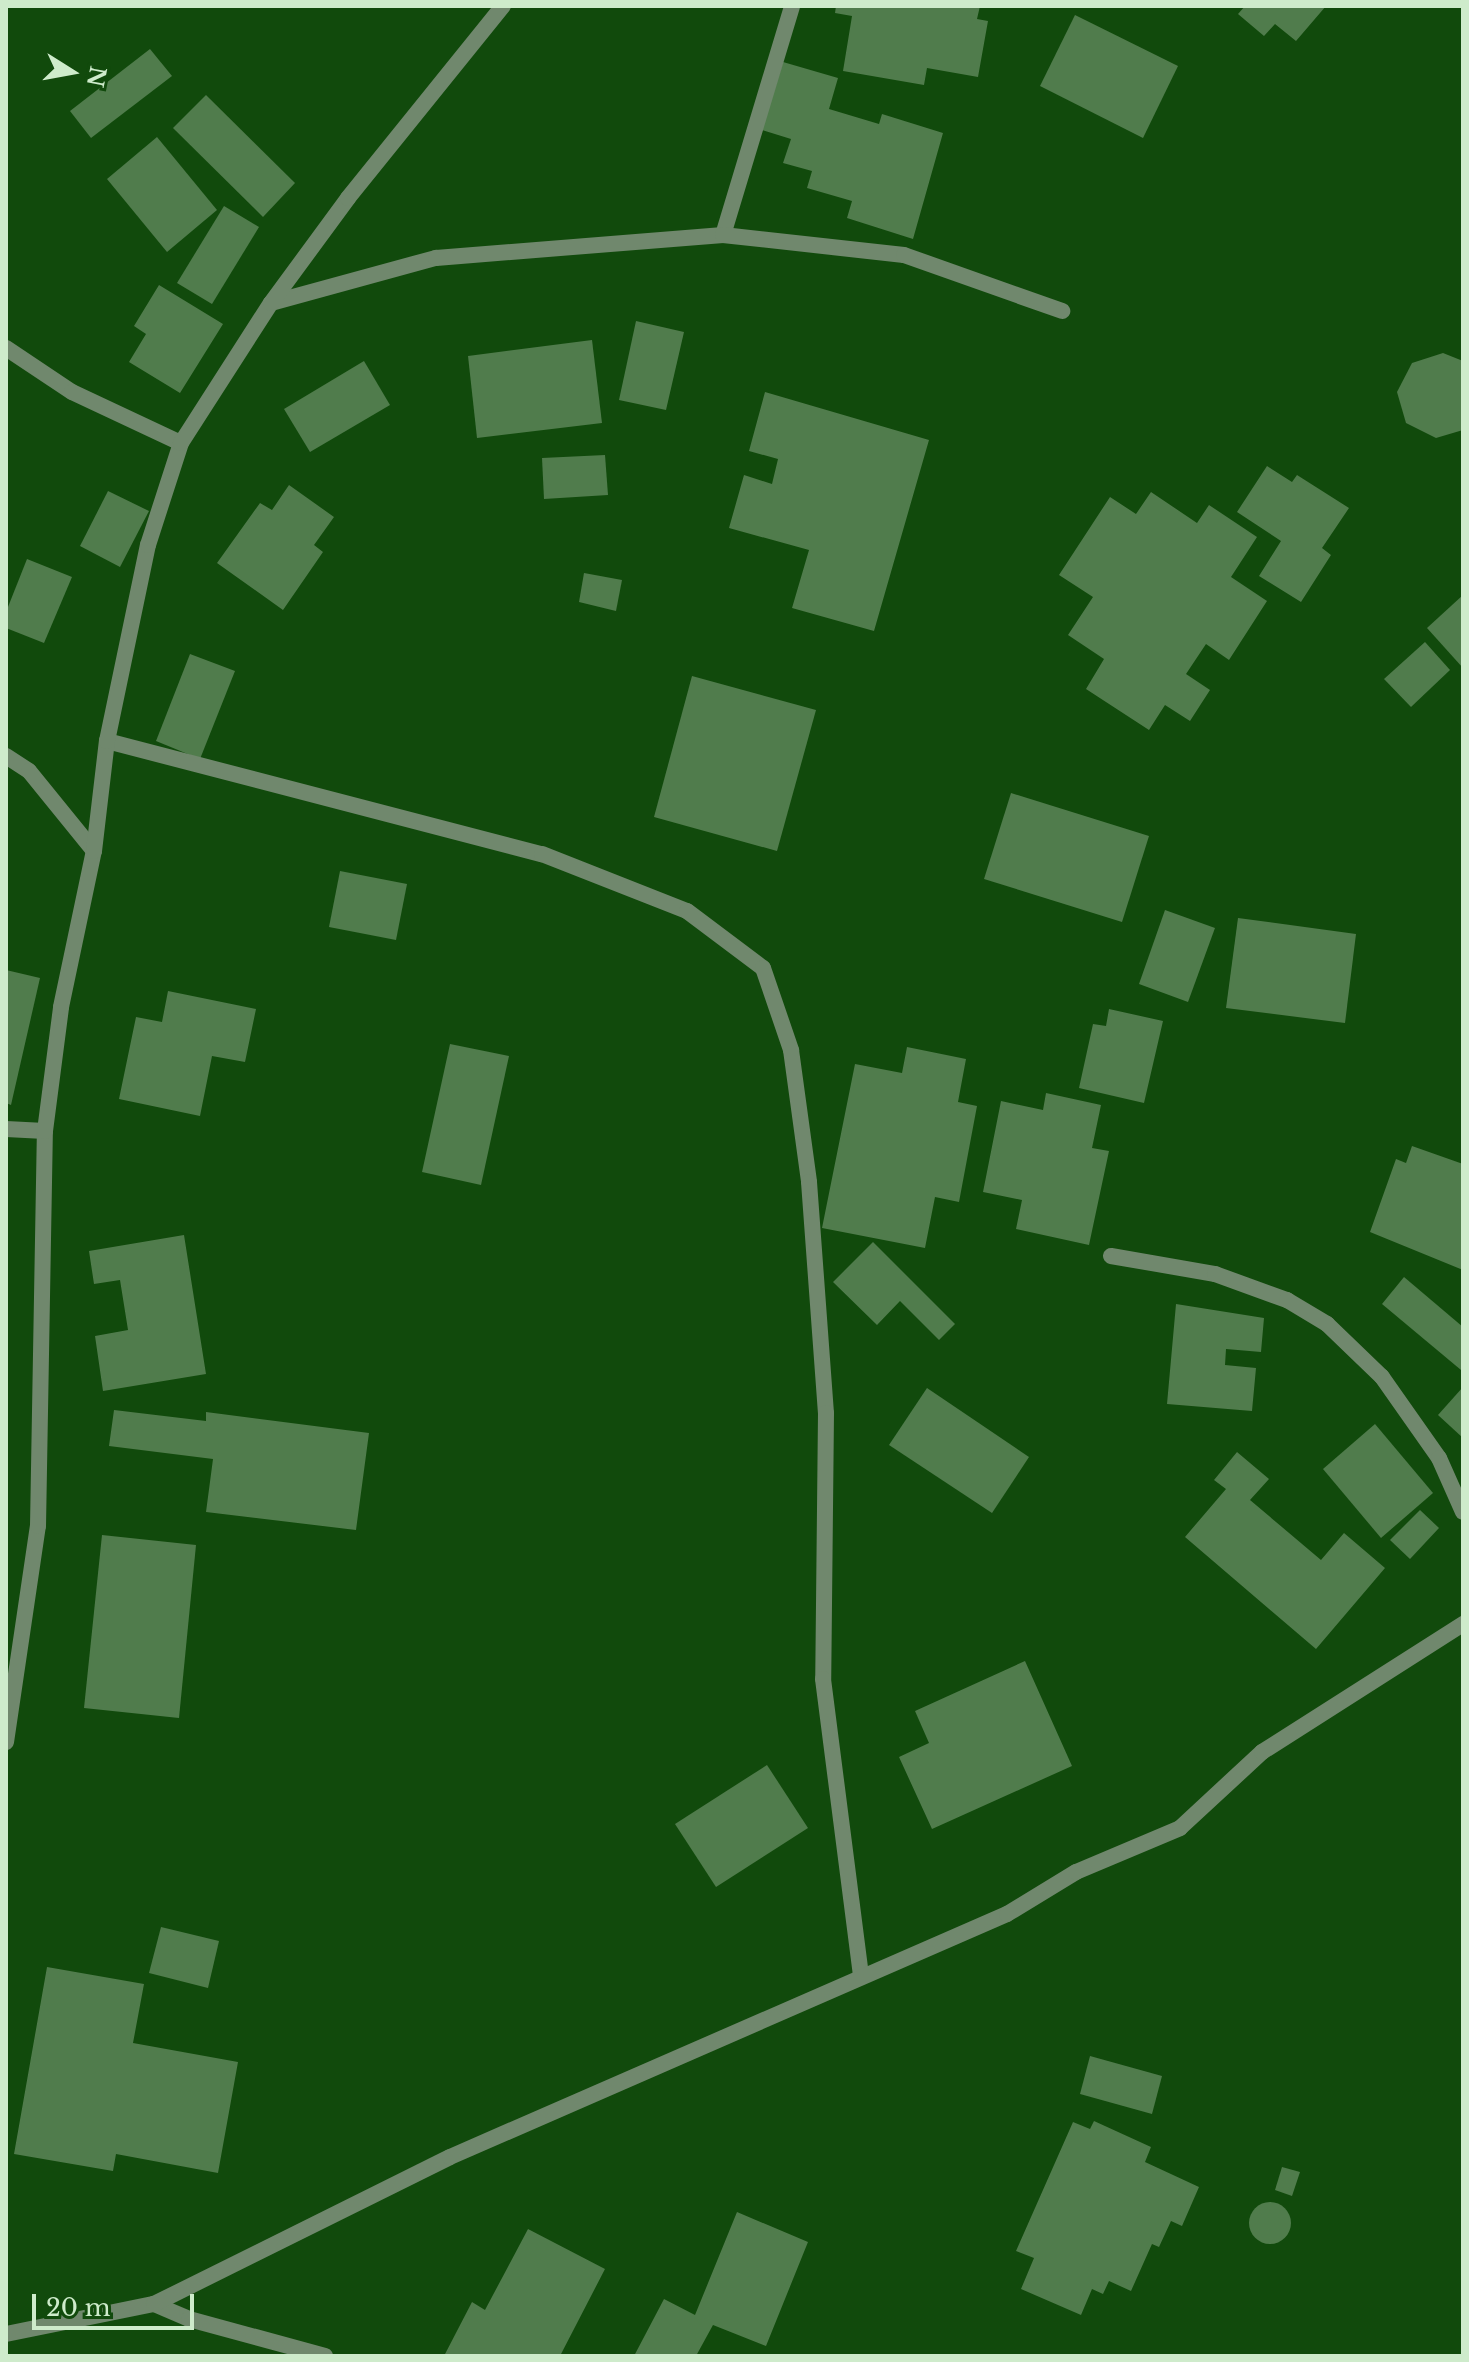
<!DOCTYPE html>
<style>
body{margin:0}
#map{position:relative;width:1469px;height:2362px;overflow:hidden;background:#114a0c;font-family:"Libre Baskerville",serif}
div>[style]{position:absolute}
.building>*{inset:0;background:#507c4c}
.round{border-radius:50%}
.street>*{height:16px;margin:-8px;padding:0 8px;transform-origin:8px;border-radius:8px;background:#70886d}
span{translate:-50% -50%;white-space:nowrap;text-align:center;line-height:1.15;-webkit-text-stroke:7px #114a0c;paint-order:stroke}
.frame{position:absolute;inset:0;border:8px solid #ceebcb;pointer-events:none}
.north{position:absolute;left:32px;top:32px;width:80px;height:80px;-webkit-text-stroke:6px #114a0c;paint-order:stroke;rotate:101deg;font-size:22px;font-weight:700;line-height:32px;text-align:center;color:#ceebcb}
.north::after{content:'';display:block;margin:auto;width:28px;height:36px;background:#ceebcb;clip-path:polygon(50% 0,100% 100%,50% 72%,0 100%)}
.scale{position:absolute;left:32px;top:2294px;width:162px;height:36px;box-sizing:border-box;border:4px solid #ceebcb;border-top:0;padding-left:10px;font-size:24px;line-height:28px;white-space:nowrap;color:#ceebcb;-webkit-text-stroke:6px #114a0c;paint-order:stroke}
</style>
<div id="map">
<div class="building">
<i style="clip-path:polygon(836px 6px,980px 6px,977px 19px,988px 21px,978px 77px,927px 68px,924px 85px,843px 71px,852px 16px,835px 13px)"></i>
<i style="clip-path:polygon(1245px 6px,1326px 6px,1296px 41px,1275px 24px,1264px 36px,1238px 14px)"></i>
<i style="clip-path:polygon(1075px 15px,1178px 66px,1143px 138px,1040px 86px)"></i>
<i style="clip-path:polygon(150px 49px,172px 76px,91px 138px,70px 111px)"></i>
<i style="clip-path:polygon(783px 62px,838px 78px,829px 109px,879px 124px,882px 114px,943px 133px,913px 239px,847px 218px,852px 201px,807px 188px,812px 171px,783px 163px,791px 139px,762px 130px)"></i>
<i style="clip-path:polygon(206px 95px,295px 183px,263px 217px,173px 128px)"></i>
<i style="clip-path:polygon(157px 137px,217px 210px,167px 252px,107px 179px)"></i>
<i style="clip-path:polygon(224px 206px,259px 227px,212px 304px,177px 283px)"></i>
<i style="clip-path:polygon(159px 285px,223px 324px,180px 393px,129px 362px,146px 334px,134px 326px)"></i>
<i style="clip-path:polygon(636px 321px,684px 332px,666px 410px,619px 400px)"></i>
<i style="clip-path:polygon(592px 340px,602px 423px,477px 438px,468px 356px)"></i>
<i style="clip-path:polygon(1443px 353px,1463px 361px,1463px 430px,1436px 438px,1406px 423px,1397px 392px,1412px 363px)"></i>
<i style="clip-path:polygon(364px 361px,390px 405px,310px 452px,284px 409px)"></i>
<i style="clip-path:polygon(765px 392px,929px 440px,874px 631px,792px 608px,809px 550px,729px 528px,744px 475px,772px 484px,778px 459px,749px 451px)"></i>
<i style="clip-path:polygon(605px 455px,608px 495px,544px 499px,542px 458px)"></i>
<i style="clip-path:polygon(1267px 466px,1292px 482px,1297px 475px,1349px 508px,1322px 548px,1331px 555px,1301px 602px,1259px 576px,1281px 541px,1237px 512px)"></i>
<i style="clip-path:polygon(289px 485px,334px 517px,314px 545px,323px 552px,283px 610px,217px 563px,260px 503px,272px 510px)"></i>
<i style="clip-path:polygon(108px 491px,149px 511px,120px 567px,80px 546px)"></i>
<i style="clip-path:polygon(1151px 492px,1197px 523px,1209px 505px,1257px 537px,1231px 577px,1267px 601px,1229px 660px,1206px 644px,1186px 674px,1210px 690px,1190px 721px,1165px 705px,1149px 730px,1086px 689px,1104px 659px,1068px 635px,1093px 597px,1059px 575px,1110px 497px,1136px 514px)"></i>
<i style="clip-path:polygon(27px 559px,72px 577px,44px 643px,6px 628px,6px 612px)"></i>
<i style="clip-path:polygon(584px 573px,622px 580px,616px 611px,579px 602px)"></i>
<i style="clip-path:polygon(1463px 595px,1463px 668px,1427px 628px)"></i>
<i style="clip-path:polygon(1425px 642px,1450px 670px,1411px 707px,1384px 679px)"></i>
<i style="clip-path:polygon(190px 654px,235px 671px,200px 759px,156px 741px)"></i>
<i style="clip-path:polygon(692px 676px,816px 710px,777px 851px,654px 817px)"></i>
<i style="clip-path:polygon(1011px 793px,1149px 836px,1122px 922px,984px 879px)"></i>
<i style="clip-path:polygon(340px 871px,407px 884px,396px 940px,329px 927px)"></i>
<i style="clip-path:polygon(1165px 910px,1215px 928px,1188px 1002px,1139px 984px)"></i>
<i style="clip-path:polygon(1238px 918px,1356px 934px,1345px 1023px,1226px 1008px)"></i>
<i style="clip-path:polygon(6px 970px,40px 978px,11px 1105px,6px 1103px)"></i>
<i style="clip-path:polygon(168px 991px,256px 1009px,245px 1062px,212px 1056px,200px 1116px,119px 1099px,136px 1017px,162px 1022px)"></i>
<i style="clip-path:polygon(1109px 1009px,1163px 1021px,1144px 1103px,1079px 1088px,1093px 1024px,1106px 1026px)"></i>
<i style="clip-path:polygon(450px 1044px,509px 1056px,481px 1185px,422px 1172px)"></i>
<i style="clip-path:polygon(907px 1047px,966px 1059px,958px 1102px,977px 1106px,959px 1202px,935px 1197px,925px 1248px,822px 1228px,855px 1064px,902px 1073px)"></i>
<i style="clip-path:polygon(1046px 1093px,1101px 1105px,1092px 1148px,1109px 1151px,1089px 1245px,1016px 1229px,1022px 1200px,983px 1192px,1001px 1101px,1043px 1110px)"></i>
<i style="clip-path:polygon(1412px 1146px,1463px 1164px,1463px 1270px,1370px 1232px,1396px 1159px,1406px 1163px)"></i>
<i style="clip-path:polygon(184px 1235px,206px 1374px,103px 1391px,95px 1336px,128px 1330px,120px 1280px,94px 1284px,89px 1251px)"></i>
<i style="clip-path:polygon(873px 1242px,955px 1324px,939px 1340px,900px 1301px,877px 1325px,833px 1282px)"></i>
<i style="clip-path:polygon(1404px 1277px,1463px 1327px,1461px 1370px,1382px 1304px)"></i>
<i style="clip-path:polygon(1176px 1304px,1264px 1318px,1261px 1352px,1226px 1349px,1225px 1365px,1256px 1368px,1252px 1411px,1167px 1404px)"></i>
<i style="clip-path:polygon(1463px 1387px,1463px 1438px,1438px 1415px)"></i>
<i style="clip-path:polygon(927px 1388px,1029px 1457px,992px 1513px,889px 1445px)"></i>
<i style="clip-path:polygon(114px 1410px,206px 1421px,206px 1412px,369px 1433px,356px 1530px,206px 1512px,213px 1459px,109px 1446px)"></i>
<i style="clip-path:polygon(1375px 1424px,1433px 1493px,1381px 1538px,1323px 1469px)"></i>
<i style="clip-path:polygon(1237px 1452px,1269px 1479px,1250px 1500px,1321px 1560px,1344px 1533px,1385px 1568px,1316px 1649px,1185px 1537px,1226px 1489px,1214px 1480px)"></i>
<i style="clip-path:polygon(1420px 1510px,1439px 1528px,1410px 1559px,1390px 1540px)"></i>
<i style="clip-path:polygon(102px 1535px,196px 1545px,179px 1718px,84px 1708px)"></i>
<i style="clip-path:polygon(1025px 1661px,1072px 1766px,932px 1829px,899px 1757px,929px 1743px,915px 1711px)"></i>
<i style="clip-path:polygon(767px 1765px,808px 1828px,716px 1887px,675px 1824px)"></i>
<i style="clip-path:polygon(161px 1927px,219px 1941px,208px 1988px,149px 1973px)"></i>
<i style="clip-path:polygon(47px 1967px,144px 1984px,133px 2043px,238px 2062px,218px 2173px,116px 2154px,113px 2171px,14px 2154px)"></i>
<i style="clip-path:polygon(1090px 2056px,1162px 2076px,1152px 2114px,1080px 2094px)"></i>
<i style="clip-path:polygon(1094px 2121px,1151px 2147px,1145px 2162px,1199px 2187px,1182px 2226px,1171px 2221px,1159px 2247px,1152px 2244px,1131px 2291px,1109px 2281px,1103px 2294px,1092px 2289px,1081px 2315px,1021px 2289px,1034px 2258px,1016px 2251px,1073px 2122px,1090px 2129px)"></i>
<i style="clip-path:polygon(1282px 2167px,1300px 2172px,1292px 2196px,1275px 2190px)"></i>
<i class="round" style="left:1249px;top:2202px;width:42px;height:42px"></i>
<i style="clip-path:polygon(737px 2212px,808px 2242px,766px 2346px,713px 2325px,696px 2356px,634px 2356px,664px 2299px,695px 2315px)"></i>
<i style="clip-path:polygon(528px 2229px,605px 2269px,560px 2356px,444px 2356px,472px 2302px,485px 2310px)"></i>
</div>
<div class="street">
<i style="left:723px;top:235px;width:239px;rotate:-73.2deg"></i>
<i style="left:271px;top:303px;width:171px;rotate:-15.3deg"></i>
<i style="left:436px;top:258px;width:288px;rotate:-4.6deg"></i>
<i style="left:723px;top:235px;width:182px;rotate:6.3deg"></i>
<i style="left:904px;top:255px;width:168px;rotate:19.5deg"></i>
<i style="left:6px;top:348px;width:79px;rotate:33.7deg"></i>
<i style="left:72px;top:392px;width:120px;rotate:25.1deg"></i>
<i style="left:107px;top:741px;width:449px;rotate:14.6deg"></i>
<i style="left:542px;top:854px;width:156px;rotate:21.5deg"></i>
<i style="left:687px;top:911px;width:95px;rotate:36.9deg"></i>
<i style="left:763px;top:968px;width:87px;rotate:71.1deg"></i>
<i style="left:791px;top:1050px;width:133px;rotate:82.2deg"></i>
<i style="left:809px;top:1182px;width:232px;rotate:85.8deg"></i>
<i style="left:826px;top:1413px;width:266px;rotate:90.6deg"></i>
<i style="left:823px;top:1679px;width:300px;rotate:82.7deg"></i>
<i style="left:6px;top:756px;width:27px;rotate:33deg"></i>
<i style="left:29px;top:771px;width:103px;rotate:50.9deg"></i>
<i style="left:6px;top:1129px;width:39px;rotate:3deg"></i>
<i style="left:1111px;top:1256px;width:106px;rotate:9.8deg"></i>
<i style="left:1215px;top:1274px;width:77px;rotate:19.9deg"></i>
<i style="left:1287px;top:1300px;width:47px;rotate:31deg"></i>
<i style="left:1327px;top:1324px;width:76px;rotate:43.9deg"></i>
<i style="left:1382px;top:1377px;width:99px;rotate:54.9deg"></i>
<i style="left:1439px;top:1458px;width:59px;rotate:66deg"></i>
<i style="left:6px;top:1742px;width:218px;rotate:-81.6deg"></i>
<i style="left:38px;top:1526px;width:395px;rotate:-89deg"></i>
<i style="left:45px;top:1131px;width:125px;rotate:-82.6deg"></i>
<i style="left:61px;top:1007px;width:159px;rotate:-78.1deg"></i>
<i style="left:94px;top:851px;width:111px;rotate:-83.3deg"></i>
<i style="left:107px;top:741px;width:200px;rotate:-78.2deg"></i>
<i style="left:148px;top:545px;width:107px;rotate:-72.1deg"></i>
<i style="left:181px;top:443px;width:166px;rotate:-57.3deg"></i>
<i style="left:271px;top:303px;width:130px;rotate:-53.7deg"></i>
<i style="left:348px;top:198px;width:247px;rotate:-51.1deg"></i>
<i style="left:154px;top:2304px;width:38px;rotate:23deg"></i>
<i style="left:189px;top:2319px;width:141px;rotate:15.2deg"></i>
<i style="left:6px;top:2334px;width:151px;rotate:-11.5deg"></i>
<i style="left:154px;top:2304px;width:330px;rotate:-26.4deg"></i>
<i style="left:450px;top:2157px;width:608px;rotate:-23.57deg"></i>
<i style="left:1007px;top:1914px;width:81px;rotate:-31.3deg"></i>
<i style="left:1076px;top:1872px;width:113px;rotate:-22.9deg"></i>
<i style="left:1180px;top:1828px;width:112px;rotate:-42.8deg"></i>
<i style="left:1262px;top:1752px;width:238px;rotate:-32.5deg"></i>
</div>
<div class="frame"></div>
<div class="north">N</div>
<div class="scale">20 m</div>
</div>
